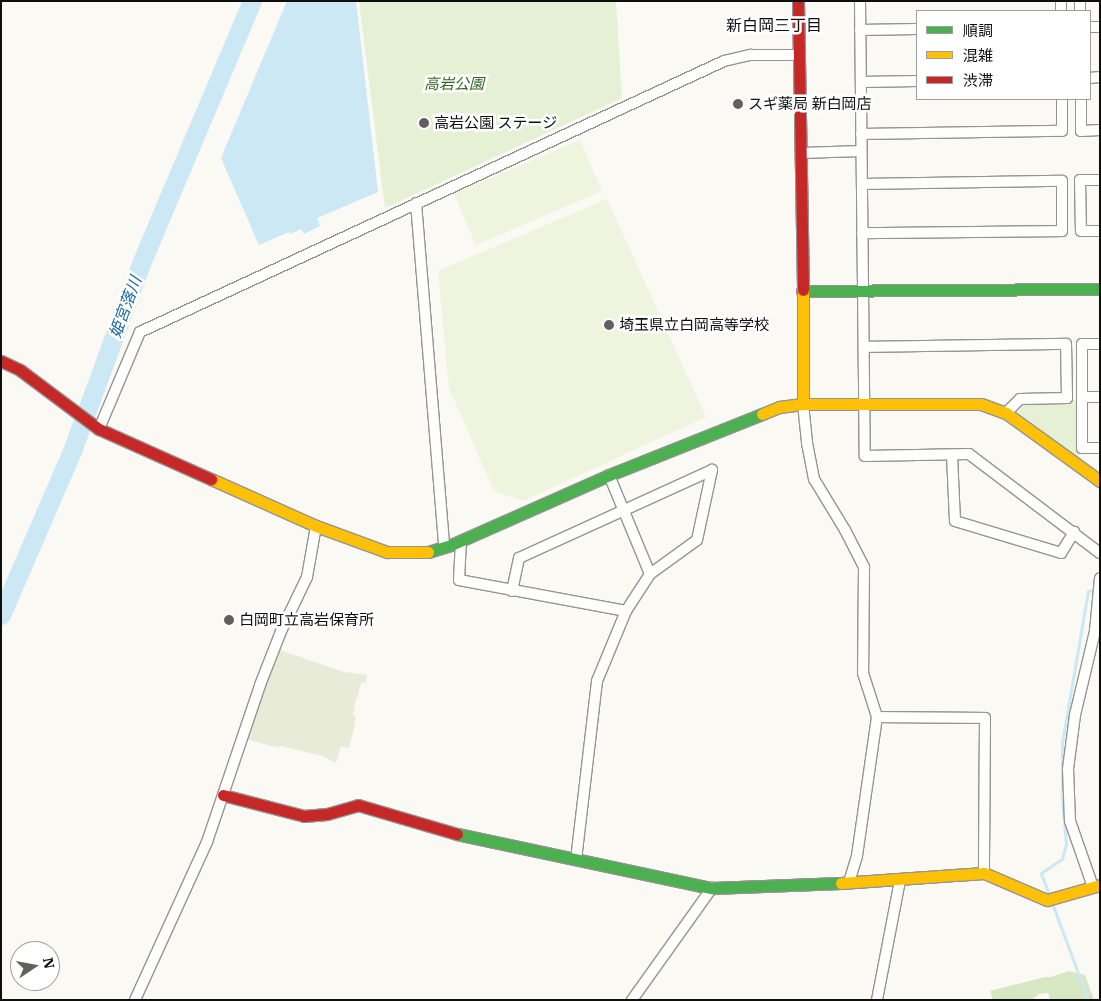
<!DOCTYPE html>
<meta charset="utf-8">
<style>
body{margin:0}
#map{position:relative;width:1101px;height:1001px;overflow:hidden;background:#faf9f4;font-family:"IBM Plex Serif","Noto Sans JP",serif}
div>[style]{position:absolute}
.green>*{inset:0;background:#e6f0d5}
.forest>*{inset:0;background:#d7e7c3}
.cemetery>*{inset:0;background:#e7ebd8}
.pitch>*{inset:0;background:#eef4de}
.water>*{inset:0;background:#cbe8f4}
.stream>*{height:3px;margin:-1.5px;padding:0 1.5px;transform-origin:1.5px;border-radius:1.5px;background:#cbe8f4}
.river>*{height:19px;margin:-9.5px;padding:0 9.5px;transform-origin:9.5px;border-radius:9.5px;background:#cbe8f4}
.roads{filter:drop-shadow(1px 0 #949492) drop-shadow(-1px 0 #949492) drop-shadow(0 1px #949492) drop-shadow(0 -1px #949492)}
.street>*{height:10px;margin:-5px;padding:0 5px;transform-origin:5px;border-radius:5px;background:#fefefd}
.fast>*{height:11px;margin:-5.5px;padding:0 5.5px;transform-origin:5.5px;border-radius:5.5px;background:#4caf50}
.slow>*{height:11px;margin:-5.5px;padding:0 5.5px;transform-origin:5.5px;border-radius:5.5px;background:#ffc107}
.jam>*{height:11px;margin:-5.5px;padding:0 5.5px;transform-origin:5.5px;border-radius:5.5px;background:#c62828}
.dots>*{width:14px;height:14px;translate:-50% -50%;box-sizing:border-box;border:2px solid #fff;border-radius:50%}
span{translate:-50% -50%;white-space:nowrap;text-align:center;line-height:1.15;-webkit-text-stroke:5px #fff;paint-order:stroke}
.park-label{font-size:15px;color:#326421;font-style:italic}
.poi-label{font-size:15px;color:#0e0e0e}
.left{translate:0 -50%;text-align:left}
.neighbourhood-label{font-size:16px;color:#0e0e0e}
.water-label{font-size:16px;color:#1b6b9d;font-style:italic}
.frame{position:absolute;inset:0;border:2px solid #0e0e0e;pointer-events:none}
.legend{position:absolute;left:916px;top:10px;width:175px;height:90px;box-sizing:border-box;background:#fff;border:1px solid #9f9f9f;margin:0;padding:6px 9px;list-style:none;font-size:15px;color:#0e0e0e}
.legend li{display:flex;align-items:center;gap:10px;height:25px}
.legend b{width:25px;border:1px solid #9f9f9f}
.north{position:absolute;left:10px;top:941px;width:50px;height:50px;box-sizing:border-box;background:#fff;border:1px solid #9f9f9f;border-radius:50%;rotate:78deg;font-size:14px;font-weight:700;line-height:20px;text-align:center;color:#0e0e0e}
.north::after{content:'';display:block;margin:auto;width:18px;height:22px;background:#61605e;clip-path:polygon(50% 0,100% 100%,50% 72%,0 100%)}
</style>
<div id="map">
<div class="green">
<i style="clip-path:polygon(359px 1px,616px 1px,622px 98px,385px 208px)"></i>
<i style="clip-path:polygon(1077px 400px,1079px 459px,1018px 412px,1025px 402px)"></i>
</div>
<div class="forest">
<i style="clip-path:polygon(1069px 971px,1085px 975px,1094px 1000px,1050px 1000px,1048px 993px,1039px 994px,1032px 1000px,993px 1000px,990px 991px,1045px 977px,1051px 977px)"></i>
</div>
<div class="cemetery">
<i style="clip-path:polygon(280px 650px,344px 672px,367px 675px,366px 683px,361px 682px,358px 697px,356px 698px,353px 715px,356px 716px,354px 728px,349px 748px,341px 746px,336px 763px,322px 756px,280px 746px,279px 748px,246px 739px)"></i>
</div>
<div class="pitch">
<i style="clip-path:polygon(580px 140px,602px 191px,476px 245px,454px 194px)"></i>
<i style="clip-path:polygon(607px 199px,706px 417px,523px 501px,494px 491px,449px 388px,438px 271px)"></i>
</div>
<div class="water">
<i style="clip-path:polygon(287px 1px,356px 1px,378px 192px,317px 218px,320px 226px,304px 234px,301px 229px,290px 234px,289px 232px,259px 245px,221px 158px)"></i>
</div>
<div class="stream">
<i style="left:1049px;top:895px;width:23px;rotate:-110deg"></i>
<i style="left:1041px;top:873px;width:25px;rotate:-34deg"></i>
<i style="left:1062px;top:859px;width:16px;rotate:-75deg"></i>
<i style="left:1066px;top:844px;width:46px;rotate:-95deg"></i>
<i style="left:1062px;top:798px;width:55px;rotate:-90deg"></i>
<i style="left:1062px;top:743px;width:154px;rotate:-80.3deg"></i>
<i style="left:1088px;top:591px;width:9px;rotate:-13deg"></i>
<i style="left:1052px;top:903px;width:103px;rotate:69.6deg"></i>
</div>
<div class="river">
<i style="left:1px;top:615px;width:179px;rotate:-66.6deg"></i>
<i style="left:72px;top:451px;width:202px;rotate:-69.8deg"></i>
<i style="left:142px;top:261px;width:282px;rotate:-67.1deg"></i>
</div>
<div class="roads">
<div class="street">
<i style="left:860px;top:1px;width:455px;rotate:89.4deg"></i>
<i style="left:865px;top:456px;width:104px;rotate:-1.1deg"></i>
<i style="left:969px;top:454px;width:164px;rotate:37.1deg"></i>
<i style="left:1061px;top:1px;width:10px;rotate:90deg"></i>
<i style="left:1080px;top:1px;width:10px;rotate:90deg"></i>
<i style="left:1090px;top:27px;width:10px"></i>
<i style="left:860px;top:30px;width:57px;rotate:-1deg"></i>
<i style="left:1090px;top:78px;width:10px;rotate:-6deg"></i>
<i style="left:861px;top:82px;width:56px;rotate:-1deg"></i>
<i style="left:1081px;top:99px;width:32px;rotate:90deg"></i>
<i style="left:1081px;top:131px;width:19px;rotate:-3deg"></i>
<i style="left:861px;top:134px;width:201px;rotate:-0.9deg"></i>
<i style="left:1062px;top:131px;width:32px;rotate:-90deg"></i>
<i style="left:802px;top:153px;width:59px;rotate:-1.9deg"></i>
<i style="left:1100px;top:180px;width:20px;rotate:180deg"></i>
<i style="left:1080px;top:180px;width:51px;rotate:88.9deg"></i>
<i style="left:1081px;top:231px;width:19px"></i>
<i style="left:862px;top:184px;width:200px;rotate:-0.9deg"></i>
<i style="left:1062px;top:181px;width:50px;rotate:90deg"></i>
<i style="left:1062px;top:231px;width:200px;rotate:179.4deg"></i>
<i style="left:416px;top:203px;width:345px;rotate:85.3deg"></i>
<i style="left:1100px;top:344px;width:18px;rotate:180deg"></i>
<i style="left:1082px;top:344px;width:104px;rotate:90deg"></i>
<i style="left:1082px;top:448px;width:18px"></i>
<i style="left:864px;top:347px;width:202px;rotate:-0.9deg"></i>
<i style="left:1066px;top:344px;width:54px;rotate:88.9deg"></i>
<i style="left:1067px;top:398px;width:47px;rotate:178.8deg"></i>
<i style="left:1020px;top:399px;width:20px;rotate:135deg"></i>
<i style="left:1082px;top:397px;width:18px"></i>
<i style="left:803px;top:404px;width:39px;rotate:84deg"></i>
<i style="left:807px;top:443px;width:37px;rotate:79deg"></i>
<i style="left:814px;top:479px;width:60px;rotate:58.7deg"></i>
<i style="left:845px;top:530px;width:42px;rotate:62.8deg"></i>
<i style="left:864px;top:567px;width:106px;rotate:90.5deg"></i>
<i style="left:863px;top:673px;width:46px;rotate:72.3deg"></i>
<i style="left:877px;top:717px;width:140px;rotate:98.2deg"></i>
<i style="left:857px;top:856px;width:27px;rotate:107deg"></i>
<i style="left:99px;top:429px;width:105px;rotate:-67.1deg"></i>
<i style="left:140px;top:332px;width:644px;rotate:-24.89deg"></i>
<i style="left:724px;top:61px;width:28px;rotate:-13deg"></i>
<i style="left:751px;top:55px;width:49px"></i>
<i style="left:952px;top:455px;width:66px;rotate:87.4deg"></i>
<i style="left:955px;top:521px;width:111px;rotate:16.8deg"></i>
<i style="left:1061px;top:553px;width:25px;rotate:-58deg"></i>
<i style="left:609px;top:475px;width:107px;rotate:67.5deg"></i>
<i style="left:461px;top:541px;width:39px;rotate:93deg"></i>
<i style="left:459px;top:580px;width:170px;rotate:10.5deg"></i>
<i style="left:512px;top:591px;width:34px;rotate:-78deg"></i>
<i style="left:519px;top:558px;width:212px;rotate:-24.5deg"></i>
<i style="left:877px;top:717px;width:108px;rotate:0.5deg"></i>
<i style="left:985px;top:718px;width:155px;rotate:90.4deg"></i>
<i style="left:576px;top:860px;width:180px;rotate:-83.3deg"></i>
<i style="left:597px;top:681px;width:76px;rotate:-67.5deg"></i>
<i style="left:626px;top:611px;width:44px;rotate:-57deg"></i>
<i style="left:650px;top:574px;width:58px;rotate:-35.9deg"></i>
<i style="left:697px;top:540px;width:72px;rotate:-77.9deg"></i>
<i style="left:1093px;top:887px;width:70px;rotate:-109.2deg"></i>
<i style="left:1070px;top:821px;width:52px;rotate:-92.2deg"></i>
<i style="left:1068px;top:769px;width:54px;rotate:-82.6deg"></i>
<i style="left:1075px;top:715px;width:86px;rotate:-76.6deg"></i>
<i style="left:1095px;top:631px;width:53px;rotate:-84.6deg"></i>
<i style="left:135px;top:1000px;width:174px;rotate:-65.5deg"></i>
<i style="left:207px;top:842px;width:166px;rotate:-71.3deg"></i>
<i style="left:260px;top:685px;width:60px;rotate:-68.6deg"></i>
<i style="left:282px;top:629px;width:58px;rotate:-64.3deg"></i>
<i style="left:307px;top:577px;width:52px;rotate:-80deg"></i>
<i style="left:632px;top:1000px;width:138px;rotate:-54.5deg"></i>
<i style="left:877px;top:1000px;width:122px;rotate:-79.1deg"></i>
</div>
<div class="fast">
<i style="left:802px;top:291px;width:298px;rotate:-0.4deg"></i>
<i style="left:428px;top:552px;width:24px;rotate:-17deg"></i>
<i style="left:451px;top:545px;width:173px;rotate:-23.9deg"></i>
<i style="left:609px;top:475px;width:165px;rotate:-21.7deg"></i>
<i style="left:457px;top:834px;width:261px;rotate:12deg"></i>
<i style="left:712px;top:888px;width:129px;rotate:-2.2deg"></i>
</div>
<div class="slow">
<i style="left:803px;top:290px;width:114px;rotate:90deg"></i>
<i style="left:762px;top:414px;width:18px;rotate:-22deg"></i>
<i style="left:779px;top:407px;width:24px;rotate:-7deg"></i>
<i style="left:803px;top:404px;width:178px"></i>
<i style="left:981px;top:404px;width:27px;rotate:20deg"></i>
<i style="left:1006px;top:413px;width:116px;rotate:35.9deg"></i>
<i style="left:211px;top:479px;width:115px;rotate:24.1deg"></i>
<i style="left:316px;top:526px;width:76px;rotate:20.1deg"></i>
<i style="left:387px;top:552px;width:41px"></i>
<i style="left:841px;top:883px;width:143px;rotate:-4deg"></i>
<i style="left:984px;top:873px;width:69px;rotate:23.2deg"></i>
<i style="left:1047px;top:900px;width:55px;rotate:-15.8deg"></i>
</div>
<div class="jam">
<i style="left:798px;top:1px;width:289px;rotate:89deg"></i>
<i style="left:1px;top:361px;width:21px;rotate:25deg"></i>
<i style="left:20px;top:370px;width:99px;rotate:36.8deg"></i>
<i style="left:99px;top:429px;width:123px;rotate:24.1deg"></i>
<i style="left:223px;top:795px;width:84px;rotate:14.5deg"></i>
<i style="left:304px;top:816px;width:23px;rotate:-5deg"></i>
<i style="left:327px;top:814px;width:32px;rotate:-16deg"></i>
<i style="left:358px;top:805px;width:103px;rotate:16.3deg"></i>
</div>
</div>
<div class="dots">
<i style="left:738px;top:104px;background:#61605e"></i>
<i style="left:424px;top:123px;background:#61605e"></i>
<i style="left:609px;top:325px;background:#61605e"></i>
<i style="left:229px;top:620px;background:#61605e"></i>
</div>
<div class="park-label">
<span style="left:454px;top:84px">高岩公園</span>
</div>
<div class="poi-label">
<span class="left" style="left:748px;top:104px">スギ薬局 新白岡店</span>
<span class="left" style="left:434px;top:123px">高岩公園 ステージ</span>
<span class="left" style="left:619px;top:325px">埼玉県立白岡高等学校</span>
<span class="left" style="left:239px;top:620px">白岡町立高岩保育所</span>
</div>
<div class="neighbourhood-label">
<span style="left:774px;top:25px">新白岡三丁目</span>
</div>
<div class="water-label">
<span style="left:125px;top:307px;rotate:-70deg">姫宮落川</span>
</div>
<div class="frame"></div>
<ul class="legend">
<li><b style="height:6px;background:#4caf50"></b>順調</li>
<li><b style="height:6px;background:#ffc107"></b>混雑</li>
<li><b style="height:6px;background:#c62828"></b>渋滞</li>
</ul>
<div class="north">N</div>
</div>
